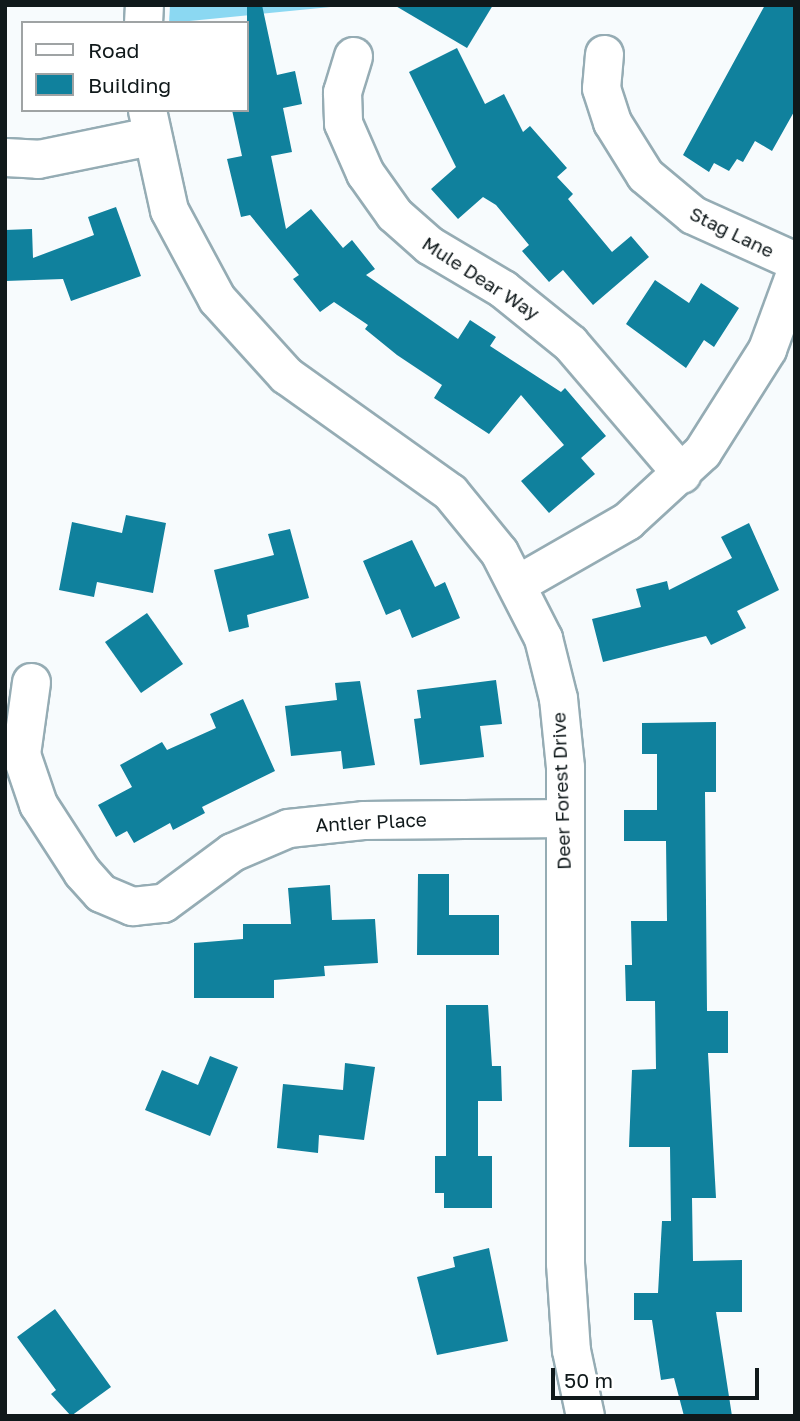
<!DOCTYPE html>
<style>
body{margin:0}
#map{position:relative;width:800px;height:1421px;overflow:hidden;background:#f7fbfd;font-family:"Golos Text",sans-serif}
div>[style]{position:absolute}
.green>*{inset:0;background:#8bd8f2}
.building>*{inset:0;background:#10819d}
.roads{filter:drop-shadow(2px 0 #95acb4) drop-shadow(-2px 0 #95acb4) drop-shadow(0 2px #95acb4) drop-shadow(0 -2px #95acb4)}
.minor>*{height:37px;margin:-18.5px;padding:0 18.5px;transform-origin:18.5px;border-radius:18.5px;background:#fff}
span{translate:-50% -50%;white-space:nowrap;text-align:center;line-height:1.15;-webkit-text-stroke:6px #fff;paint-order:stroke}
.street-label{font-size:19px;color:#10191b}
.frame{position:absolute;inset:0;border:7px solid #10191b;pointer-events:none}
.legend{position:absolute;left:21px;top:21px;width:228px;height:91px;box-sizing:border-box;background:#fff;border:2px solid #9fa3a4;margin:0;padding:9px 12px;list-style:none;font-size:21px;color:#10191b}
.legend li{display:flex;align-items:center;gap:14px;height:35px}
.legend b{width:35px;border:2px solid #9fa3a4}
.scale{position:absolute;left:551px;top:1368px;width:208px;height:32px;box-sizing:border-box;border:4px solid #10191b;border-top:0;padding-left:9px;font-size:21px;line-height:24px;white-space:nowrap;color:#10191b;-webkit-text-stroke:5px #fff;paint-order:stroke}
</style>
<div id="map">
<div class="green">
<i style="clip-path:polygon(170px 5px,351px 5px,169px 23px)"></i>
</div>
<div class="building">
<i style="clip-path:polygon(247px 5px,262px 5px,277px 75px,295px 71px,302px 104px,283px 108px,292px 152px,271px 156px,286px 229px,311px 209px,343px 248px,352px 240px,375px 269px,366px 275px,458px 339px,470px 320px,496px 337px,490px 346px,561px 392px,565px 388px,606px 436px,581px 458px,595px 474px,549px 513px,521px 481px,564px 445px,521px 395px,489px 434px,434px 398px,442px 385px,397px 355px,365px 329px,368px 325px,334px 302px,320px 312px,293px 279px,299px 275px,250px 215px,241px 217px,227px 159px,242px 156px,232px 110px,247px 110px)"></i>
<i style="clip-path:polygon(394px 5px,493px 5px,467px 48px)"></i>
<i style="clip-path:polygon(765px 5px,795px 5px,795px 110px,772px 151px,755px 141px,743px 162px,737px 159px,729px 171px,714px 163px,709px 172px,683px 155px)"></i>
<i style="clip-path:polygon(457px 48px,485px 104px,504px 94px,523px 132px,530px 126px,567px 168px,557px 177px,573px 194px,568px 199px,612px 252px,631px 236px,649px 257px,593px 305px,563px 270px,549px 282px,522px 251px,529px 245px,496px 205px,483px 197px,458px 219px,431px 189px,456px 167px,409px 72px)"></i>
<i style="clip-path:polygon(116px 207px,141px 276px,71px 301px,63px 279px,5px 281px,5px 230px,32px 229px,33px 258px,94px 235px,88px 217px)"></i>
<i style="clip-path:polygon(655px 280px,689px 303px,701px 283px,739px 308px,714px 347px,704px 340px,686px 368px,626px 324px)"></i>
<i style="clip-path:polygon(126px 515px,166px 523px,153px 593px,97px 582px,94px 597px,59px 590px,72px 522px,122px 533px)"></i>
<i style="clip-path:polygon(749px 523px,779px 590px,737px 611px,746px 628px,711px 645px,706px 636px,603px 662px,592px 619px,641px 607px,636px 589px,667px 581px,669px 590px,732px 558px,721px 537px)"></i>
<i style="clip-path:polygon(290px 529px,309px 598px,247px 615px,249px 627px,229px 632px,214px 570px,274px 555px,268px 534px)"></i>
<i style="clip-path:polygon(412px 540px,435px 587px,445px 582px,460px 618px,412px 638px,400px 609px,386px 615px,363px 561px)"></i>
<i style="clip-path:polygon(147px 613px,183px 664px,141px 693px,105px 642px)"></i>
<i style="clip-path:polygon(496px 680px,502px 724px,480px 726px,484px 757px,420px 765px,414px 719px,421px 718px,417px 690px)"></i>
<i style="clip-path:polygon(360px 681px,375px 765px,343px 769px,341px 751px,291px 756px,285px 706px,337px 700px,335px 683px)"></i>
<i style="clip-path:polygon(243px 699px,275px 771px,202px 807px,205px 813px,173px 830px,170px 823px,134px 843px,127px 831px,116px 837px,98px 805px,132px 787px,120px 765px,162px 742px,167px 750px,216px 728px,210px 714px)"></i>
<i style="clip-path:polygon(716px 722px,716px 792px,705px 792px,707px 1011px,728px 1011px,728px 1053px,708px 1053px,716px 1198px,692px 1198px,693px 1261px,742px 1260px,742px 1312px,716px 1312px,732px 1416px,684px 1416px,674px 1378px,661px 1380px,652px 1320px,634px 1320px,634px 1293px,658px 1293px,662px 1221px,671px 1221px,670px 1147px,629px 1147px,632px 1070px,656px 1069px,655px 1001px,626px 1001px,625px 965px,632px 965px,631px 921px,667px 921px,666px 841px,624px 841px,624px 810px,657px 810px,657px 754px,642px 754px,642px 723px)"></i>
<i style="clip-path:polygon(418px 874px,449px 874px,449px 915px,499px 915px,499px 955px,417px 955px)"></i>
<i style="clip-path:polygon(330px 885px,332px 920px,375px 919px,378px 963px,324px 966px,325px 976px,274px 980px,274px 998px,194px 998px,194px 943px,243px 939px,243px 924px,291px 924px,288px 888px)"></i>
<i style="clip-path:polygon(446px 1005px,488px 1005px,492px 1066px,501px 1066px,502px 1101px,478px 1101px,478px 1156px,492px 1156px,492px 1208px,444px 1208px,444px 1193px,435px 1193px,435px 1156px,446px 1156px)"></i>
<i style="clip-path:polygon(210px 1056px,238px 1067px,210px 1136px,145px 1110px,162px 1070px,198px 1085px)"></i>
<i style="clip-path:polygon(345px 1063px,375px 1067px,364px 1140px,319px 1135px,318px 1153px,277px 1148px,283px 1084px,343px 1090px)"></i>
<i style="clip-path:polygon(489px 1248px,508px 1341px,437px 1355px,417px 1277px,455px 1267px,453px 1257px)"></i>
<i style="clip-path:polygon(55px 1309px,111px 1387px,71px 1416px,51px 1394px,56px 1390px,17px 1337px)"></i>
</div>
<div class="roads">
<div class="minor">
<i style="left:143px;top:23px;width:18px;rotate:-87deg"></i>
<i style="left:604px;top:54px;width:34px;rotate:95deg"></i>
<i style="left:601px;top:88px;width:36px;rotate:72deg"></i>
<i style="left:612px;top:122px;width:62px;rotate:58.1deg"></i>
<i style="left:645px;top:175px;width:62px;rotate:39.8deg"></i>
<i style="left:693px;top:215px;width:112px;rotate:24.3deg"></i>
<i style="left:353px;top:56px;width:38px;rotate:107deg"></i>
<i style="left:342px;top:92px;width:31px;rotate:88deg"></i>
<i style="left:343px;top:123px;width:55px;rotate:66.3deg"></i>
<i style="left:365px;top:173px;width:50px;rotate:54.7deg"></i>
<i style="left:394px;top:214px;width:47px;rotate:41.5deg"></i>
<i style="left:429px;top:245px;width:86px;rotate:30.7deg"></i>
<i style="left:503px;top:289px;width:86px;rotate:38.9deg"></i>
<i style="left:570px;top:343px;width:172px;rotate:49.5deg"></i>
<i style="left:147px;top:110px;width:102px;rotate:77.6deg"></i>
<i style="left:169px;top:210px;width:101px;rotate:61.7deg"></i>
<i style="left:217px;top:299px;width:103px;rotate:47.8deg"></i>
<i style="left:286px;top:375px;width:201px;rotate:35.5deg"></i>
<i style="left:450px;top:492px;width:77px;rotate:50.8deg"></i>
<i style="left:499px;top:552px;width:97px;rotate:62.9deg"></i>
<i style="left:543px;top:638px;width:62px;rotate:76deg"></i>
<i style="left:558px;top:698px;width:69px;rotate:84.2deg"></i>
<i style="left:565px;top:767px;width:496px;rotate:90deg"></i>
<i style="left:565px;top:1263px;width:87px;rotate:86.1deg"></i>
<i style="left:571px;top:1350px;width:67px;rotate:78deg"></i>
<i style="left:5px;top:157px;width:33px;rotate:3deg"></i>
<i style="left:38px;top:159px;width:114px;rotate:-11.6deg"></i>
<i style="left:517px;top:584px;width:127px;rotate:-29.8deg"></i>
<i style="left:627px;top:521px;width:102px;rotate:-42.6deg"></i>
<i style="left:702px;top:452px;width:122px;rotate:-57.7deg"></i>
<i style="left:767px;top:349px;width:81px;rotate:-69.8deg"></i>
<i style="left:31px;top:682px;width:73px;rotate:97.9deg"></i>
<i style="left:21px;top:754px;width:53px;rotate:71.2deg"></i>
<i style="left:38px;top:804px;width:81px;rotate:57.1deg"></i>
<i style="left:82px;top:872px;width:28px;rotate:48deg"></i>
<i style="left:101px;top:893px;width:34px;rotate:23deg"></i>
<i style="left:132px;top:906px;width:31px;rotate:-6deg"></i>
<i style="left:163px;top:903px;width:86px;rotate:-36.5deg"></i>
<i style="left:232px;top:852px;width:61px;rotate:-23.2deg"></i>
<i style="left:288px;top:828px;width:75px;rotate:-6.1deg"></i>
<i style="left:363px;top:820px;width:202px;rotate:-0.6deg"></i>
</div>
</div>
<div class="street-label">
<span style="left:732px;top:232px;rotate:26deg">Stag Lane</span>
<span style="left:481px;top:278px;rotate:33deg">Mule Dear Way</span>
<span style="left:561px;top:791px;rotate:-92deg">Deer Forest Drive</span>
<span style="left:371px;top:822px;rotate:-3deg">Antler Place</span>
</div>
<div class="frame"></div>
<ul class="legend">
<li><b style="height:9px;background:#fff"></b>Road</li>
<li><b style="height:19px;background:#10819d"></b>Building</li>
</ul>
<div class="scale">50 m</div>
</div>
